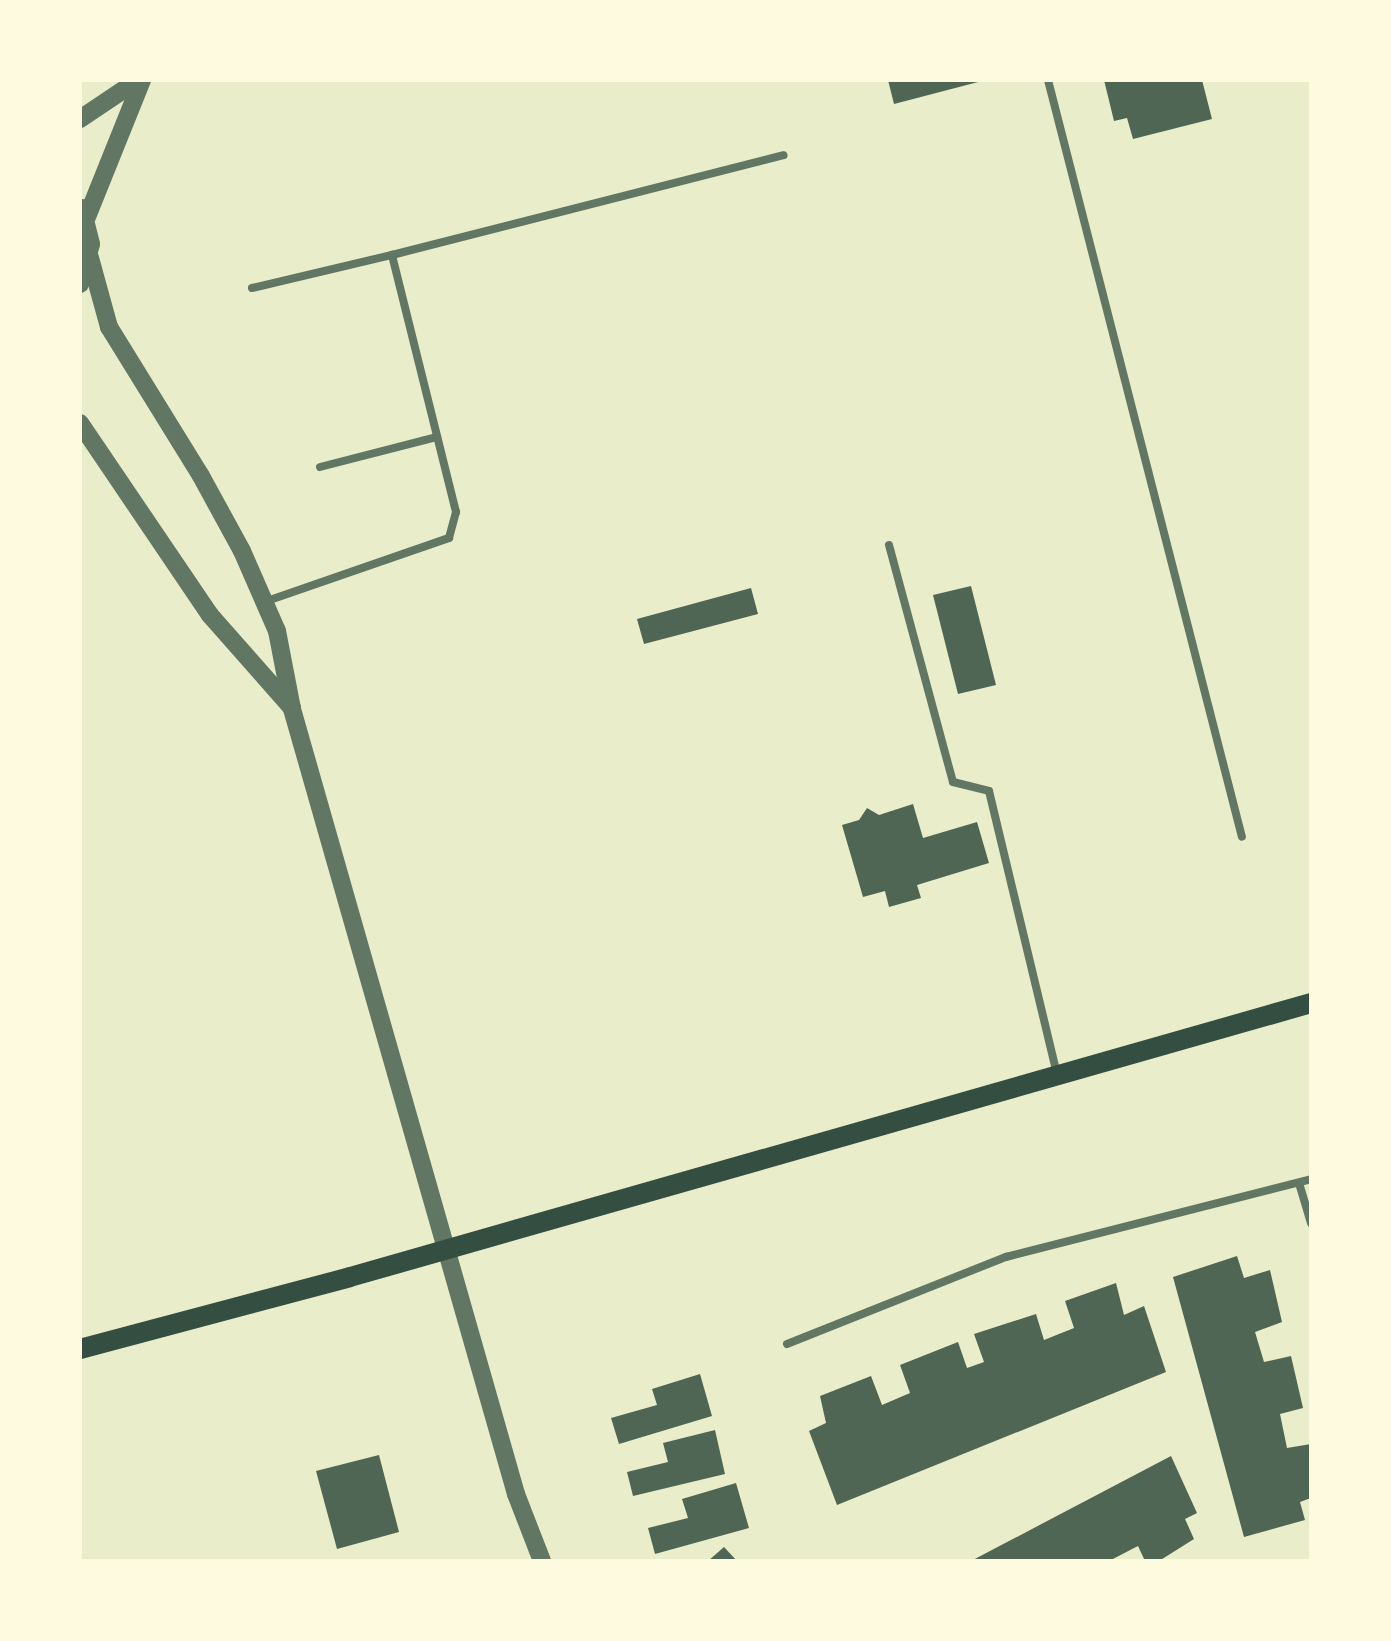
<!DOCTYPE html>
<style>
body{margin:0}
#map{position:relative;width:1391px;height:1641px;overflow:hidden;background:#e9edc9;font-family:"DM Sans",sans-serif}
div>[style]{position:absolute}
.building>*{inset:0;background:#4f6655}
.service>*{height:8px;margin:-4px;padding:0 4px;transform-origin:4px;border-radius:4px;background:#617663}
.tertiary>*{height:18px;margin:-9px;padding:0 9px;transform-origin:9px;border-radius:9px;background:#617663}
.secondary>*{height:20px;margin:-10px;padding:0 10px;transform-origin:10px;border-radius:10px;background:#344e41}
span{translate:-50% -50%;white-space:nowrap;text-align:center;line-height:1.15;-webkit-text-stroke:8px #fefae0;paint-order:stroke}
.frame{position:absolute;inset:0;border:82px solid #fefae0;pointer-events:none}
</style>
<div id="map">
<div class="building">
<i style="clip-path:polygon(888px 80px,982px 80px,982px 81px,894px 104px)"></i>
<i style="clip-path:polygon(1104px 80px,1202px 80px,1212px 119px,1133px 139px,1127px 118px,1114px 121px)"></i>
<i style="clip-path:polygon(971px 586px,996px 685px,958px 694px,933px 595px)"></i>
<i style="clip-path:polygon(751px 588px,758px 614px,644px 644px,637px 619px)"></i>
<i style="clip-path:polygon(913px 804px,923px 838px,977px 822px,989px 863px,917px 885px,921px 898px,889px 907px,885px 891px,863px 897px,842px 825px,859px 820px,867px 808px,879px 815px)"></i>
<i style="clip-path:polygon(1237px 1256px,1244px 1278px,1270px 1270px,1282px 1322px,1255px 1332px,1264px 1362px,1291px 1356px,1303px 1408px,1280px 1414px,1287px 1448px,1311px 1444px,1311px 1498px,1300px 1502px,1305px 1520px,1244px 1537px,1173px 1277px)"></i>
<i style="clip-path:polygon(1116px 1283px,1124px 1315px,1144px 1306px,1166px 1372px,837px 1505px,809px 1431px,826px 1423px,820px 1396px,871px 1376px,882px 1405px,910px 1393px,900px 1365px,958px 1342px,967px 1368px,984px 1362px,974px 1334px,1036px 1314px,1044px 1340px,1074px 1328px,1065px 1301px)"></i>
<i style="clip-path:polygon(700px 1374px,712px 1416px,619px 1444px,611px 1418px,657px 1405px,652px 1389px)"></i>
<i style="clip-path:polygon(715px 1430px,725px 1474px,633px 1496px,627px 1472px,668px 1462px,663px 1443px)"></i>
<i style="clip-path:polygon(379px 1455px,399px 1532px,337px 1549px,316px 1471px)"></i>
<i style="clip-path:polygon(1171px 1456px,1197px 1513px,1185px 1519px,1194px 1539px,1159px 1561px,1145px 1561px,1138px 1546px,1109px 1561px,971px 1561px)"></i>
<i style="clip-path:polygon(736px 1483px,749px 1528px,655px 1554px,648px 1528px,688px 1518px,682px 1499px)"></i>
<i style="clip-path:polygon(724px 1547px,737px 1561px,708px 1561px)"></i>
</div>
<div class="service">
<i style="left:1048px;top:80px;width:781px;rotate:75.63deg"></i>
<i style="left:252px;top:288px;width:144px;rotate:-13.3deg"></i>
<i style="left:320px;top:467px;width:121px;rotate:-14.4deg"></i>
<i style="left:889px;top:545px;width:245px;rotate:74.9deg"></i>
<i style="left:953px;top:782px;width:37px;rotate:14deg"></i>
<i style="left:989px;top:791px;width:291px;rotate:76.5deg"></i>
<i style="left:264px;top:602px;width:196px;rotate:-19.1deg"></i>
<i style="left:449px;top:538px;width:27px;rotate:-75deg"></i>
<i style="left:456px;top:512px;width:265px;rotate:-104deg"></i>
<i style="left:392px;top:255px;width:404px;rotate:-14.3deg"></i>
<i style="left:1299px;top:1183px;width:42px;rotate:73.3deg"></i>
<i style="left:787px;top:1344px;width:236px;rotate:-21.7deg"></i>
<i style="left:1006px;top:1257px;width:315px;rotate:-14.3deg"></i>
</div>
<div class="tertiary">
<i style="left:80px;top:119px;width:70px;rotate:-33.9deg"></i>
<i style="left:87px;top:217px;width:148px;rotate:-68.1deg"></i>
<i style="left:90px;top:258px;width:72px;rotate:74.6deg"></i>
<i style="left:109px;top:327px;width:175px;rotate:58.3deg"></i>
<i style="left:201px;top:476px;width:85px;rotate:61.3deg"></i>
<i style="left:242px;top:551px;width:87px;rotate:66.4deg"></i>
<i style="left:277px;top:631px;width:79px;rotate:79.1deg"></i>
<i style="left:292px;top:709px;width:816px;rotate:74.07deg"></i>
<i style="left:516px;top:1494px;width:72px;rotate:68.8deg"></i>
<i style="left:80px;top:284px;width:41px;rotate:-74.6deg"></i>
<i style="left:91px;top:244px;width:37px;rotate:-104deg"></i>
<i style="left:80px;top:423px;width:232px;rotate:55.9deg"></i>
<i style="left:210px;top:615px;width:124px;rotate:48.6deg"></i>
</div>
<div class="secondary">
<i style="left:80px;top:1349px;width:279px;rotate:-14.9deg"></i>
<i style="left:350px;top:1277px;width:999px;rotate:-15.91deg"></i>
</div>
<div class="frame"></div>
</div>
